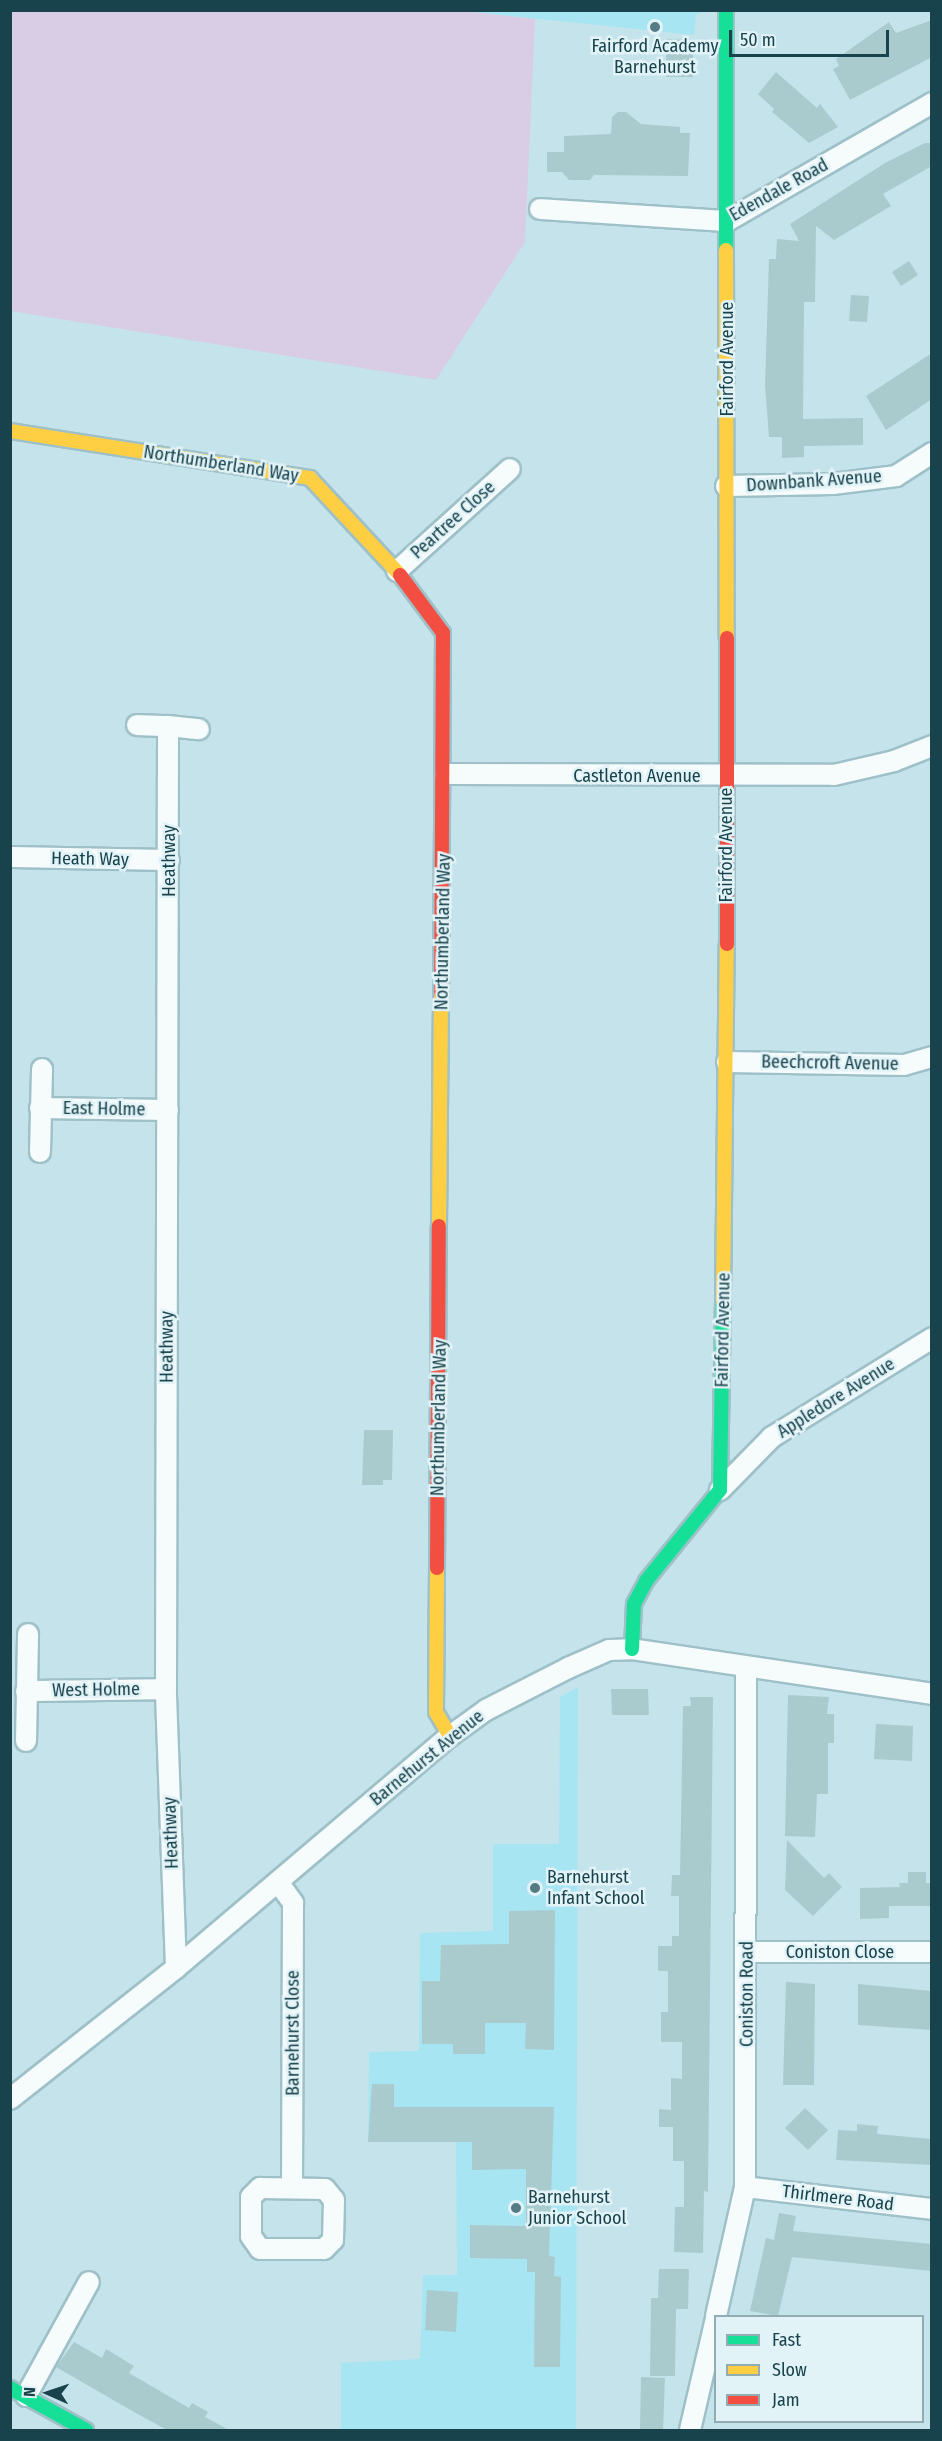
<!DOCTYPE html>
<style>
body{margin:0}
#map{position:relative;width:942px;height:2441px;overflow:hidden;background:#c5e3eb;font-family:"Fira Sans Condensed",sans-serif}
div>[style]{position:absolute}
.built>*{inset:0;background:#a8e5f3}
.green>*{inset:0;background:#d8cde4}
.building>*{inset:0;background:#a9cbce}
.roads{filter:drop-shadow(2px 0 #9ec0c8) drop-shadow(-2px 0 #9ec0c8) drop-shadow(0 2px #9ec0c8) drop-shadow(0 -2px #9ec0c8)}
.street>*{height:20px;margin:-10px;padding:0 10px;transform-origin:10px;border-radius:10px;background:#f6fbfc}
.fast>*{height:14px;margin:-7px;padding:0 7px;transform-origin:7px;border-radius:7px;background:#16e098}
.slow>*{height:14px;margin:-7px;padding:0 7px;transform-origin:7px;border-radius:7px;background:#ffcf43}
.jam>*{height:14px;margin:-7px;padding:0 7px;transform-origin:7px;border-radius:7px;background:#f24e42}
.dots>*{width:16px;height:16px;translate:-50% -50%;box-sizing:border-box;border:3px solid #e2f3f8;border-radius:50%}
span{translate:-50% -50%;white-space:nowrap;text-align:center;line-height:1.15;-webkit-text-stroke:5px #e2f3f8;paint-order:stroke}
.poi-label{font-size:18px;color:#18434c}
.left{translate:0 -50%;text-align:left}
.street-label{font-size:18px;color:#18434c}
.frame{position:absolute;inset:0;border:12px solid #18434c;pointer-events:none}
.legend{position:absolute;left:714px;top:2315px;width:210px;height:108px;box-sizing:border-box;background:#e2f3f8;border:2px solid #91adb3;margin:0;padding:8px 10px;list-style:none;font-size:18px;color:#18434c}
.legend li{display:flex;align-items:center;gap:12px;height:30px}
.legend b{width:30px;border:2px solid #91adb3}
.north{position:absolute;left:18px;top:2363px;width:60px;height:60px;-webkit-text-stroke:4px #e2f3f8;paint-order:stroke;rotate:273deg;font-size:16px;font-weight:700;line-height:24px;text-align:center;color:#18434c}
.north::after{content:'';display:block;margin:auto;width:21px;height:27px;background:#18434c;clip-path:polygon(50% 0,100% 100%,50% 72%,0 100%)}
.scale{position:absolute;left:729px;top:30px;width:160px;height:27px;box-sizing:border-box;border:3px solid #18434c;border-top:0;padding-left:8px;font-size:18px;line-height:21px;white-space:nowrap;color:#18434c;-webkit-text-stroke:4px #e2f3f8;paint-order:stroke}
</style>
<div id="map">
<div class="built">
<i style="clip-path:polygon(463px 11px,705px 11px,696px 15px,694px 35px)"></i>
<i style="clip-path:polygon(578px 1687px,576px 2430px,341px 2430px,341px 2363px,420px 2359px,423px 2275px,457px 2275px,456px 2142px,368px 2142px,369px 2052px,419px 2051px,420px 1933px,493px 1931px,493px 1844px,559px 1844px,560px 1697px)"></i>
</div>
<div class="green">
<i style="clip-path:polygon(463px 11px,535px 19px,525px 242px,436px 380px,11px 311px,11px 11px)"></i>
</div>
<div class="building">
<i style="clip-path:polygon(932px 20px,932px 57px,850px 100px,833px 69px,839px 66px,836px 59px,889px 22px,896px 33px)"></i>
<i style="clip-path:polygon(666px 39px,693px 40px,693px 77px,666px 77px)"></i>
<i style="clip-path:polygon(776px 72px,817px 108px,820px 104px,838px 127px,809px 143px,772px 112px,774px 109px,758px 94px)"></i>
<i style="clip-path:polygon(618px 112px,626px 112px,641px 124px,680px 127px,680px 133px,690px 133px,688px 176px,594px 175px,590px 180px,569px 180px,562px 172px,547px 172px,547px 152px,564px 152px,564px 136px,611px 134px,612px 117px)"></i>
<i style="clip-path:polygon(925px 143px,932px 143px,932px 166px,883px 194px,891px 206px,834px 240px,816px 226px,815px 302px,804px 302px,803px 419px,863px 418px,863px 445px,804px 446px,804px 457px,782px 458px,782px 437px,769px 437px,765px 386px,769px 259px,776px 259px,777px 239px,799px 241px,790px 224px,885px 163px)"></i>
<i style="clip-path:polygon(909px 261px,918px 275px,901px 286px,892px 272px)"></i>
<i style="clip-path:polygon(851px 295px,869px 296px,867px 322px,849px 321px)"></i>
<i style="clip-path:polygon(932px 353px,932px 399px,886px 430px,866px 396px)"></i>
<i style="clip-path:polygon(364px 1430px,393px 1430px,392px 1480px,383px 1480px,383px 1485px,362px 1485px)"></i>
<i style="clip-path:polygon(611px 1689px,648px 1689px,649px 1715px,612px 1715px)"></i>
<i style="clip-path:polygon(788px 1695px,829px 1697px,827px 1714px,834px 1714px,834px 1743px,828px 1743px,828px 1794px,817px 1794px,815px 1837px,785px 1836px)"></i>
<i style="clip-path:polygon(690px 1697px,713px 1697px,708px 2192px,704px 2191px,703px 2253px,674px 2252px,675px 2207px,684px 2207px,684px 2161px,673px 2161px,673px 2127px,659px 2127px,659px 2109px,671px 2110px,671px 2078px,682px 2079px,682px 2042px,661px 2042px,661px 2012px,668px 2012px,668px 1971px,658px 1971px,658px 1946px,672px 1946px,672px 1936px,679px 1936px,679px 1896px,671px 1896px,672px 1875px,680px 1875px,683px 1706px,691px 1706px)"></i>
<i style="clip-path:polygon(876px 1724px,913px 1726px,912px 1761px,874px 1759px)"></i>
<i style="clip-path:polygon(787px 1840px,824px 1878px,829px 1873px,842px 1887px,813px 1916px,785px 1890px)"></i>
<i style="clip-path:polygon(908px 1872px,926px 1872px,926px 1883px,932px 1883px,932px 1906px,889px 1906px,889px 1918px,860px 1919px,860px 1888px,900px 1887px,899px 1883px,908px 1883px)"></i>
<i style="clip-path:polygon(555px 1910px,554px 2050px,525px 2049px,526px 2023px,485px 2023px,485px 2054px,453px 2054px,453px 2044px,422px 2044px,422px 1981px,440px 1981px,441px 1945px,509px 1944px,509px 1911px)"></i>
<i style="clip-path:polygon(786px 1982px,815px 1984px,814px 2085px,783px 2085px)"></i>
<i style="clip-path:polygon(858px 1984px,932px 1991px,932px 2030px,858px 2025px)"></i>
<i style="clip-path:polygon(372px 2084px,394px 2084px,394px 2107px,554px 2107px,549px 2256px,555px 2257px,554px 2276px,561px 2277px,560px 2367px,534px 2367px,535px 2272px,527px 2272px,527px 2259px,470px 2258px,470px 2225px,526px 2226px,526px 2169px,472px 2170px,472px 2142px,368px 2142px)"></i>
<i style="clip-path:polygon(805px 2108px,828px 2130px,808px 2150px,785px 2128px)"></i>
<i style="clip-path:polygon(857px 2124px,878px 2126px,877px 2134px,932px 2139px,932px 2165px,836px 2160px,838px 2130px,857px 2131px)"></i>
<i style="clip-path:polygon(779px 2213px,796px 2216px,793px 2231px,932px 2244px,932px 2271px,792px 2257px,778px 2316px,750px 2311px,766px 2238px,774px 2240px)"></i>
<i style="clip-path:polygon(659px 2269px,689px 2269px,688px 2309px,676px 2309px,675px 2376px,650px 2376px,651px 2298px,658px 2298px)"></i>
<i style="clip-path:polygon(427px 2290px,458px 2292px,456px 2332px,425px 2330px)"></i>
<i style="clip-path:polygon(74px 2342px,102px 2358px,106px 2349px,134px 2366px,129px 2373px,189px 2408px,192px 2403px,208px 2412px,205px 2417px,229px 2430px,167px 2430px,134px 2412px,56px 2367px)"></i>
<i style="clip-path:polygon(641px 2377px,665px 2378px,663px 2430px,640px 2430px)"></i>
</div>
<div class="roads">
<div class="street">
<i style="left:540px;top:209px;width:187px;rotate:3.7deg"></i>
<i style="left:727px;top:221px;width:237px;rotate:-29.9deg"></i>
<i style="left:726px;top:486px;width:107px;rotate:-1.1deg"></i>
<i style="left:833px;top:484px;width:64px;rotate:-7.2deg"></i>
<i style="left:896px;top:476px;width:43px;rotate:-32.6deg"></i>
<i style="left:397px;top:571px;width:152px;rotate:-42.1deg"></i>
<i style="left:137px;top:725px;width:31px;rotate:2deg"></i>
<i style="left:445px;top:774px;width:389px;rotate:0.1deg"></i>
<i style="left:834px;top:775px;width:62px;rotate:-13.1deg"></i>
<i style="left:894px;top:761px;width:41px;rotate:-21.5deg"></i>
<i style="left:10px;top:857px;width:159px;rotate:1.1deg"></i>
<i style="left:727px;top:1062px;width:177px;rotate:1deg"></i>
<i style="left:904px;top:1065px;width:29px;rotate:-16deg"></i>
<i style="left:40px;top:1108px;width:128px;rotate:0.9deg"></i>
<i style="left:40px;top:1152px;width:83px;rotate:-88.6deg"></i>
<i style="left:720px;top:1490px;width:74px;rotate:-45.5deg"></i>
<i style="left:772px;top:1437px;width:188px;rotate:-31.7deg"></i>
<i style="left:26px;top:1691px;width:140px;rotate:-0.8deg"></i>
<i style="left:26px;top:1741px;width:107px;rotate:-88.9deg"></i>
<i style="left:278px;top:1882px;width:26px;rotate:54deg"></i>
<i style="left:293px;top:1903px;width:285px;rotate:90.2deg"></i>
<i style="left:748px;top:1952px;width:184px"></i>
<i style="left:176px;top:1968px;width:279px;rotate:-92.1deg"></i>
<i style="left:166px;top:1689px;width:963px;rotate:-89.88deg"></i>
<i style="left:168px;top:726px;width:31px;rotate:6deg"></i>
<i style="left:10px;top:2099px;width:211px;rotate:-38.3deg"></i>
<i style="left:176px;top:1968px;width:359px;rotate:-40.3deg"></i>
<i style="left:450px;top:1736px;width:44px;rotate:-35.8deg"></i>
<i style="left:486px;top:1710px;width:92px;rotate:-27.1deg"></i>
<i style="left:568px;top:1668px;width:45px;rotate:-23.7deg"></i>
<i style="left:609px;top:1650px;width:23px;rotate:-2deg"></i>
<i style="left:632px;top:1649px;width:303px;rotate:8.5deg"></i>
<i style="left:745px;top:2187px;width:188px;rotate:6.7deg"></i>
<i style="left:260px;top:2188px;width:65px;rotate:0.9deg"></i>
<i style="left:325px;top:2189px;width:14px;rotate:51deg"></i>
<i style="left:334px;top:2200px;width:40px;rotate:91.4deg"></i>
<i style="left:333px;top:2240px;width:13px;rotate:135deg"></i>
<i style="left:324px;top:2249px;width:64px;rotate:180deg"></i>
<i style="left:260px;top:2249px;width:16px;rotate:-125deg"></i>
<i style="left:251px;top:2236px;width:39px;rotate:-90deg"></i>
<i style="left:251px;top:2197px;width:13px;rotate:-45deg"></i>
<i style="left:716px;top:2316px;width:132px;rotate:-77.3deg"></i>
<i style="left:745px;top:2187px;width:519px;rotate:-89.89deg"></i>
<i style="left:26px;top:2396px;width:130px;rotate:-61.1deg"></i>
<i style="left:690px;top:2430px;width:115px;rotate:-76.9deg"></i>
</div>
<div class="fast">
<i style="left:726px;top:10px;width:240px;rotate:90deg"></i>
<i style="left:632px;top:1649px;width:45px;rotate:-87.5deg"></i>
<i style="left:634px;top:1604px;width:26px;rotate:-62deg"></i>
<i style="left:646px;top:1581px;width:117px;rotate:-50.9deg"></i>
<i style="left:720px;top:1490px;width:189px;rotate:-89.1deg"></i>
<i style="left:10px;top:2388px;width:87px;rotate:28.9deg"></i>
</div>
<div class="slow">
<i style="left:726px;top:250px;width:388px;rotate:89.9deg"></i>
<i style="left:10px;top:431px;width:304px;rotate:8.9deg"></i>
<i style="left:310px;top:478px;width:132px;rotate:47.1deg"></i>
<i style="left:439px;top:1226px;width:233px;rotate:-89.5deg"></i>
<i style="left:723px;top:1301px;width:357px;rotate:-89.4deg"></i>
<i style="left:437px;top:1568px;width:144px;rotate:90.4deg"></i>
<i style="left:436px;top:1712px;width:28px;rotate:60deg"></i>
</div>
<div class="jam">
<i style="left:400px;top:575px;width:72px;rotate:53.4deg"></i>
<i style="left:443px;top:633px;width:360px;rotate:90.3deg"></i>
<i style="left:727px;top:638px;width:306px;rotate:90deg"></i>
<i style="left:437px;top:1568px;width:342px;rotate:-89.7deg"></i>
</div>
</div>
<div class="dots">
<i style="left:655px;top:27px;background:#557b84"></i>
<i style="left:535px;top:1888px;background:#557b84"></i>
<i style="left:516px;top:2208px;background:#557b84"></i>
</div>
<div class="poi-label">
<span style="left:655px;top:57px">Fairford Academy<br>Barnehurst</span>
<span class="left" style="left:547px;top:1888px">Barnehurst<br>Infant School</span>
<span class="left" style="left:528px;top:2208px">Barnehurst<br>Junior School</span>
</div>
<div class="street-label">
<span style="left:779px;top:190px;rotate:-29deg">Edendale Road</span>
<span style="left:727px;top:359px;rotate:-90deg">Fairford Avenue</span>
<span style="left:221px;top:464px;rotate:9deg">Northumberland Way</span>
<span style="left:814px;top:481px;rotate:-4deg">Downbank Avenue</span>
<span style="left:453px;top:520px;rotate:-42deg">Peartree Close</span>
<span style="left:637px;top:776px">Castleton Avenue</span>
<span style="left:726px;top:845px;rotate:-90deg">Fairford Avenue</span>
<span style="left:90px;top:859px;rotate:1deg">Heath Way</span>
<span style="left:169px;top:861px;rotate:-90deg">Heathway</span>
<span style="left:443px;top:932px;rotate:-89deg">Northumberland Way</span>
<span style="left:830px;top:1063px;rotate:1deg">Beechcroft Avenue</span>
<span style="left:104px;top:1109px;rotate:1deg">East Holme</span>
<span style="left:723px;top:1330px;rotate:-89deg">Fairford Avenue</span>
<span style="left:167px;top:1347px;rotate:-90deg">Heathway</span>
<span style="left:836px;top:1398px;rotate:-32deg">Appledore Avenue</span>
<span style="left:439px;top:1418px;rotate:-89deg">Northumberland Way</span>
<span style="left:96px;top:1690px;rotate:-1deg">West Holme</span>
<span style="left:427px;top:1758px;rotate:-39deg">Barnehurst Avenue</span>
<span style="left:171px;top:1833px;rotate:-92deg">Heathway</span>
<span style="left:840px;top:1952px">Coniston Close</span>
<span style="left:747px;top:1994px;rotate:-90deg">Coniston Road</span>
<span style="left:293px;top:2033px;rotate:-90deg">Barnehurst Close</span>
<span style="left:838px;top:2198px;rotate:7deg">Thirlmere Road</span>
</div>
<div class="frame"></div>
<ul class="legend">
<li><b style="height:8px;background:#16e098"></b>Fast</li>
<li><b style="height:8px;background:#ffcf43"></b>Slow</li>
<li><b style="height:8px;background:#f24e42"></b>Jam</li>
</ul>
<div class="north">N</div>
<div class="scale">50 m</div>
</div>
